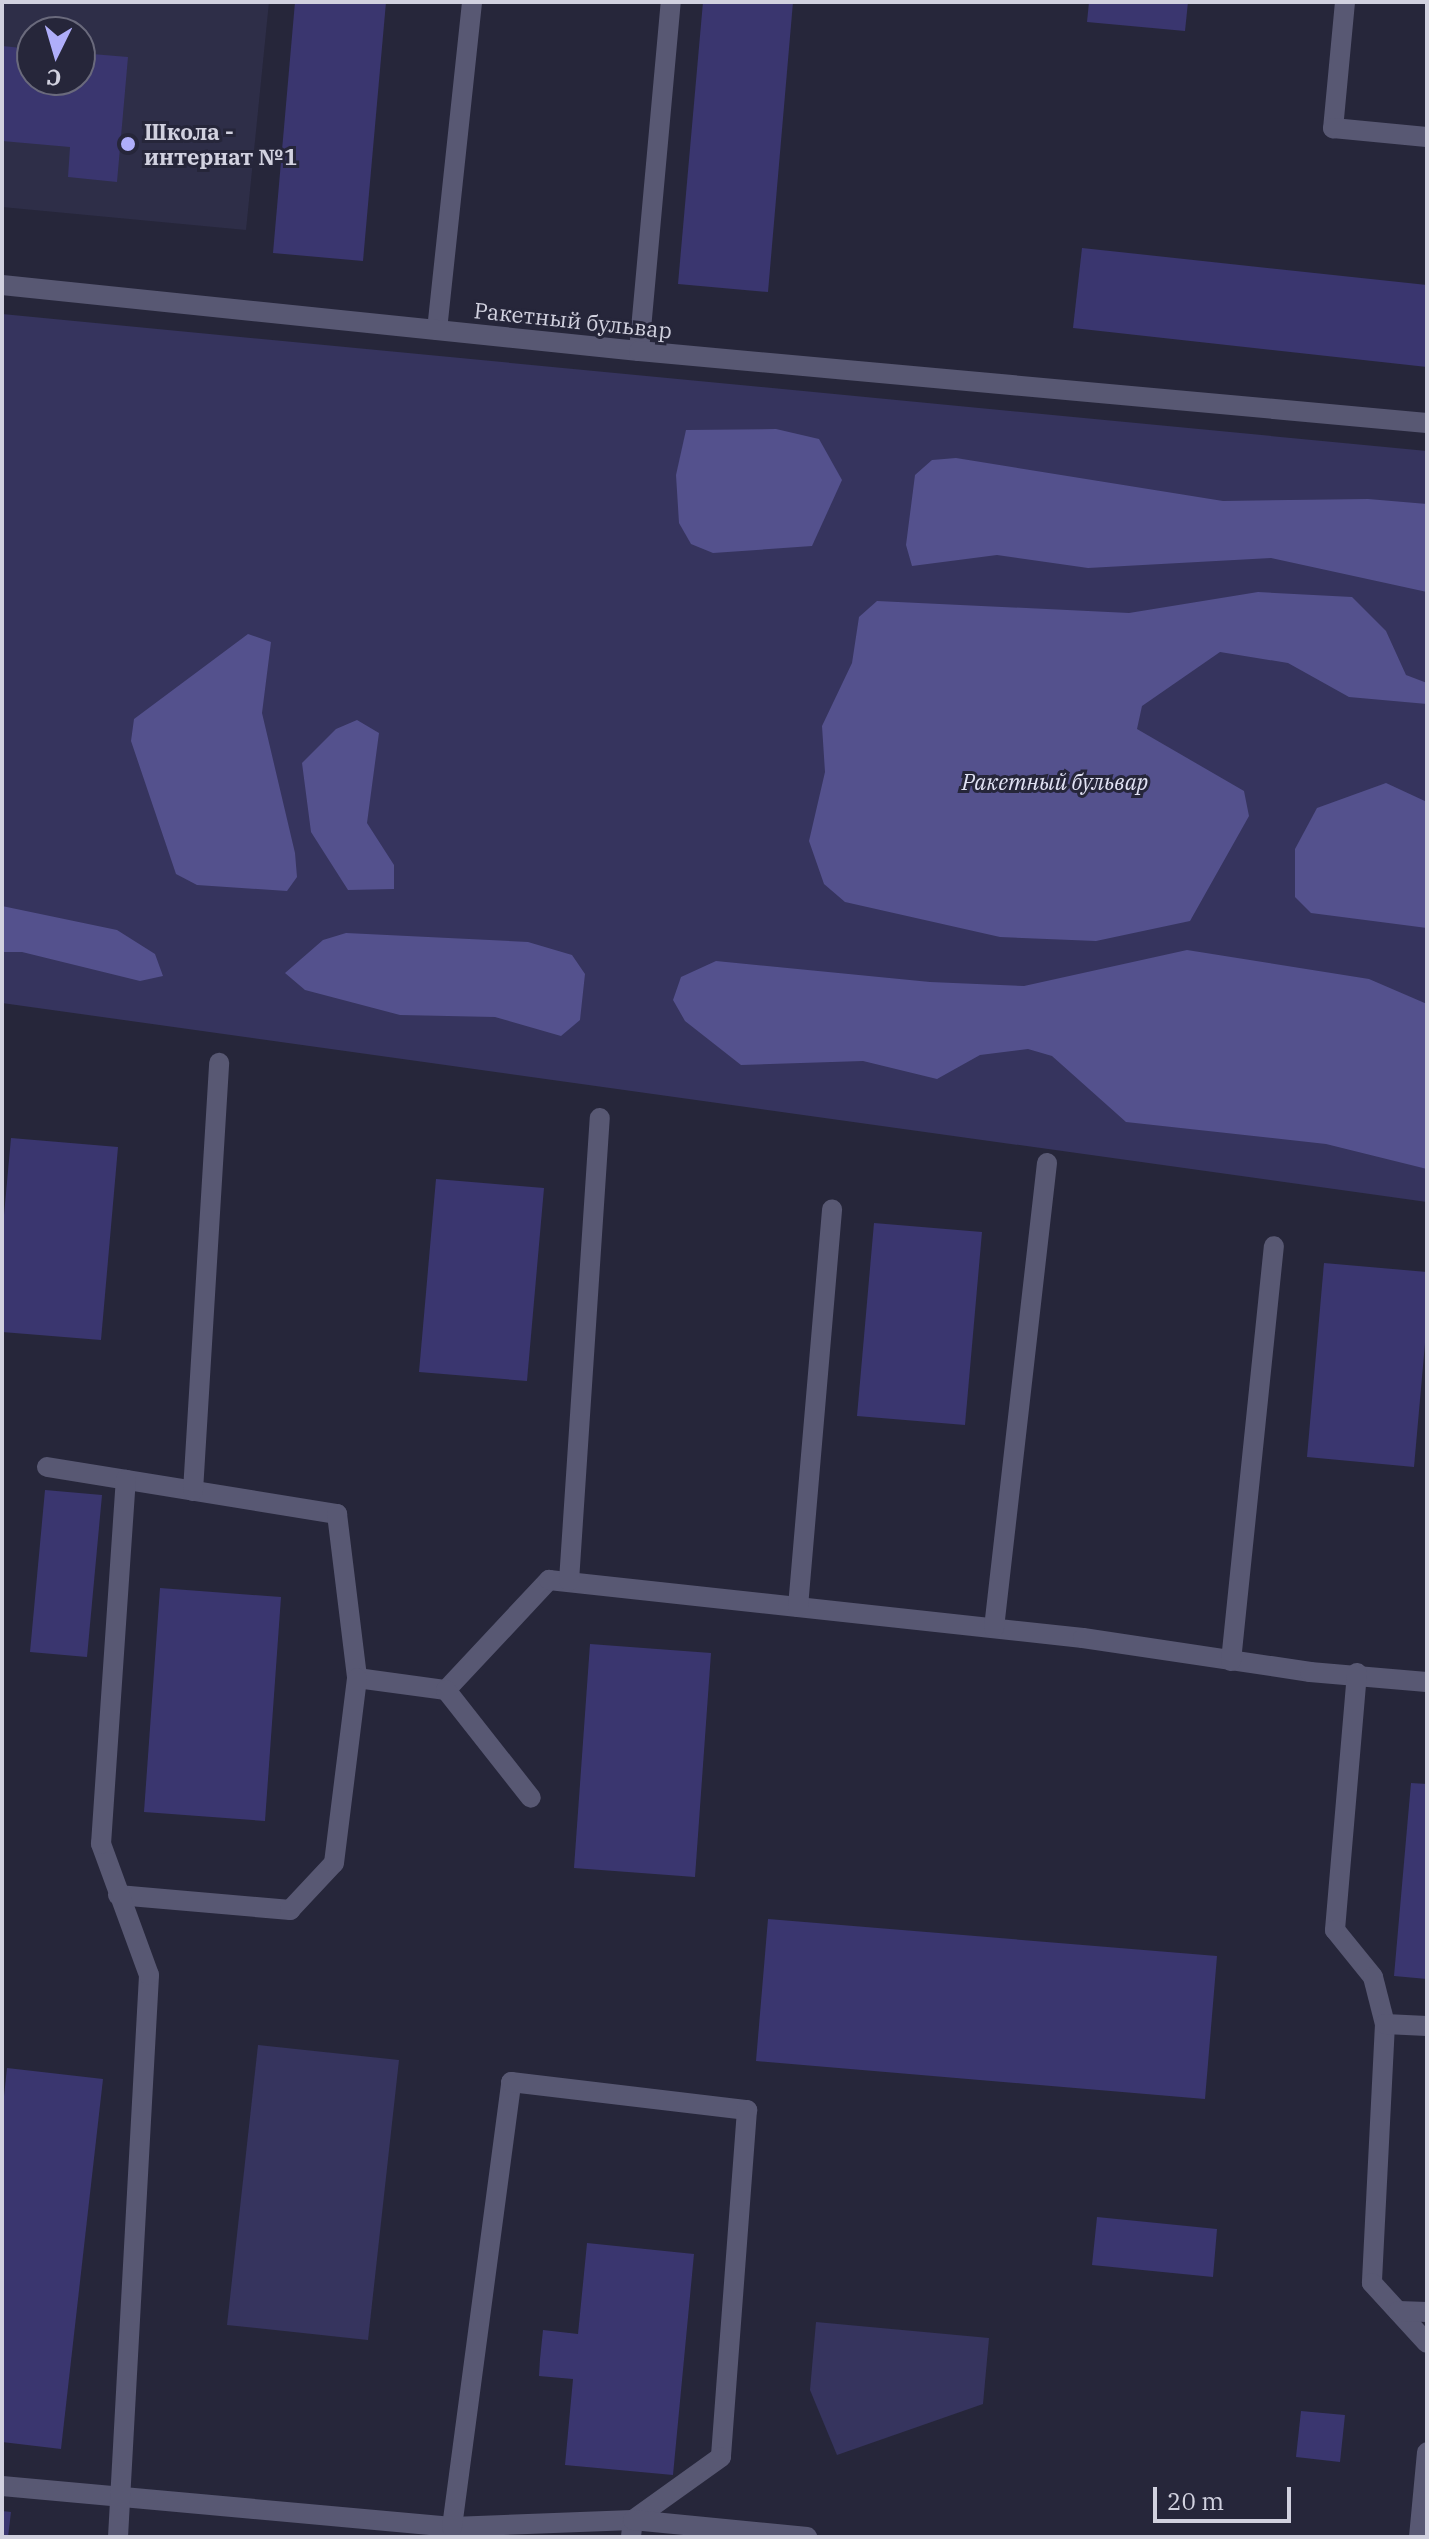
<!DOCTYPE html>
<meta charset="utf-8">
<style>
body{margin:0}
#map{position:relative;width:1429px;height:2539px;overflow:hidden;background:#26263a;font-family:"IBM Plex Serif",serif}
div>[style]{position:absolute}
.built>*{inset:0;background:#2e2e48}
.green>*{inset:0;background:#36345e}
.forest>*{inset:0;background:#54518d}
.building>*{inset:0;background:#3a366f}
.lane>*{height:20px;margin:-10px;padding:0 10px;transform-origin:10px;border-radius:10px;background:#585873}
.street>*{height:20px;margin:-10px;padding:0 10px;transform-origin:10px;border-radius:10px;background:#585873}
.dots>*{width:22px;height:22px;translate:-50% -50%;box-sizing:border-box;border:4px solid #26263a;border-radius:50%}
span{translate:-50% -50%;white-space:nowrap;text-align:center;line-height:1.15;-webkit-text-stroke:6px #26263a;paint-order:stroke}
.poi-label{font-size:22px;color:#d1d1df;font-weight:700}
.left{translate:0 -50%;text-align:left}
.street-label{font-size:22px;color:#d1d1df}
.park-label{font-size:22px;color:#e1e2f4;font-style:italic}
.frame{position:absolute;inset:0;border:4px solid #d1d1df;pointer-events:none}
.north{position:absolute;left:16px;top:16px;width:80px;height:80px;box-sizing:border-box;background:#26263a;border:2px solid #6a6a7c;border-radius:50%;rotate:185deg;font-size:22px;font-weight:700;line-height:32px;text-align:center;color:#d1d1df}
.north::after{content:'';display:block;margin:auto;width:28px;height:36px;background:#afaefa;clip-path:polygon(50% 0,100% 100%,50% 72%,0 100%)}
.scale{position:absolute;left:1153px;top:2487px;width:138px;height:36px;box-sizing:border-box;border:4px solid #d1d1df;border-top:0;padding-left:10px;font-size:24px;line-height:28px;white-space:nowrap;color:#d1d1df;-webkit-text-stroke:6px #26263a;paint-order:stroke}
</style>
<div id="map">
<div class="built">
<i style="clip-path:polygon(evenodd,2px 2px,269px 2px,246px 230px,2px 207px,2px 2px,32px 32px,80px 32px,80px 80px,32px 80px,32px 32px)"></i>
</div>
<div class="green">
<i style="clip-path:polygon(2px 314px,1427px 451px,1427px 1202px,2px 1003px)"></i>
<i style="clip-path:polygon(258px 2045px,399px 2060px,368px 2340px,227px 2325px)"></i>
<i style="clip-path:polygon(816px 2322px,989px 2338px,983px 2404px,837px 2455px,810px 2390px)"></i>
</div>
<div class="forest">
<i style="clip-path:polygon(776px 429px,819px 439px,842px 480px,812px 546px,713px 553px,691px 544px,679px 523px,676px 475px,686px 430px)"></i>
<i style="clip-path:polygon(956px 458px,1223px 501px,1368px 499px,1427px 504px,1427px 592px,1271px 558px,1088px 568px,997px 555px,912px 566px,906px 545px,915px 475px,932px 460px)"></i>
<i style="clip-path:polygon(1258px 592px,1352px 597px,1386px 631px,1406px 675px,1427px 683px,1427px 704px,1349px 697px,1288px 663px,1220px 652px,1142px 706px,1137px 729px,1244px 791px,1249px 816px,1190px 921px,1096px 941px,1000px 937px,845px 902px,824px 884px,809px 841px,825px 772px,822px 726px,852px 663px,859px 617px,877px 601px,1129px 613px)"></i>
<i style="clip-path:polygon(248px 634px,271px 642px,262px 713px,295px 853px,297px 877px,287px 891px,197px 885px,176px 874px,131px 741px,134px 719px)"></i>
<i style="clip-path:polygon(357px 720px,379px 733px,367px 823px,394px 865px,394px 889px,348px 890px,311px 832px,302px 763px,336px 729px)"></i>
<i style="clip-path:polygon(1386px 783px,1427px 802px,1427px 928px,1311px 913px,1295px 897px,1295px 849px,1317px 808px)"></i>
<i style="clip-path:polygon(2px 906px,117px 930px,155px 954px,163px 976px,140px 981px,22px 952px,2px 952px)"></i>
<i style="clip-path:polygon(346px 933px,528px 942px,572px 955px,585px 974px,580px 1020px,561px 1036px,495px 1017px,400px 1015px,305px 990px,285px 973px,323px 940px)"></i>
<i style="clip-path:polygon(1187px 950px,1369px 979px,1427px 1004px,1427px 1169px,1326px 1144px,1126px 1122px,1052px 1056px,1028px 1049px,980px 1055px,937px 1079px,863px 1061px,741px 1065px,685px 1021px,673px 1000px,681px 977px,716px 961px,930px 982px,1024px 986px)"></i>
</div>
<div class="building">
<i style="clip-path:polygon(295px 2px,386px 2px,363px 261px,273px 253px)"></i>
<i style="clip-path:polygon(703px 2px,793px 2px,768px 292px,678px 284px)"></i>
<i style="clip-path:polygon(1089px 2px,1188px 2px,1185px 31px,1087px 22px)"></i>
<i style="clip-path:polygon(2px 46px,32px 49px,32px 80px,80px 80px,80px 53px,128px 57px,117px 182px,68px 177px,70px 147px,2px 141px)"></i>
<i style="clip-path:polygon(1082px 248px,1427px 285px,1427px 367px,1073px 328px)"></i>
<i style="clip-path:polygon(11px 1138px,118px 1147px,101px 1340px,2px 1332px,2px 1237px)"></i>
<i style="clip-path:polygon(436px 1179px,544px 1188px,527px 1381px,419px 1372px)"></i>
<i style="clip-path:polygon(874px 1223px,982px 1232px,965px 1425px,857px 1416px)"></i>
<i style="clip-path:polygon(1324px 1263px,1427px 1272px,1427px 1321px,1414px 1467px,1307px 1457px)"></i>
<i style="clip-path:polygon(45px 1490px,102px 1495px,87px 1657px,30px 1652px)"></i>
<i style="clip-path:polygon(160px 1588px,281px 1597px,265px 1821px,144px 1812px)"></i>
<i style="clip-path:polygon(590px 1644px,711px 1653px,695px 1877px,574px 1868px)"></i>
<i style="clip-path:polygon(1411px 1783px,1427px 1784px,1427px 1979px,1394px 1976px)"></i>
<i style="clip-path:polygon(768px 1919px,1217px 1956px,1205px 2099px,756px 2061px)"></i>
<i style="clip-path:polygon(7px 2068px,103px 2079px,61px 2449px,2px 2442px,2px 2115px)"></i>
<i style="clip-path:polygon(1097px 2217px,1217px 2229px,1213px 2277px,1092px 2265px)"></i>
<i style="clip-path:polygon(587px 2243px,694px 2254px,673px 2475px,565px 2465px,573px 2379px,539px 2376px,540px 2359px,543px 2330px,578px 2334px)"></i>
<i style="clip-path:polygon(1301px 2411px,1345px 2415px,1340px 2462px,1296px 2457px)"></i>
<i style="clip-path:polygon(2px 2511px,11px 2512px,8px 2537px,2px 2537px)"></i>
</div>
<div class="lane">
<i style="left:1345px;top:2px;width:127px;rotate:95.4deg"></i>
<i style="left:1333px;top:128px;width:94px;rotate:5.5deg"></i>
<i style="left:437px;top:330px;width:330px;rotate:-83.9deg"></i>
<i style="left:639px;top:351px;width:350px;rotate:-84.8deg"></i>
<i style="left:47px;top:1467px;width:294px;rotate:9.2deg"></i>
<i style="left:337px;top:1514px;width:165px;rotate:83deg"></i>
<i style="left:357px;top:1678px;width:90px;rotate:7.7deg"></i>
<i style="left:446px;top:1690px;width:151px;rotate:-46.9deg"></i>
<i style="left:549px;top:1580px;width:537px;rotate:6.2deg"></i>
<i style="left:1083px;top:1638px;width:230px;rotate:8.5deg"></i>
<i style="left:1310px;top:1672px;width:117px;rotate:4.9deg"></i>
<i style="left:193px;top:1491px;width:429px;rotate:-86.5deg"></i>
<i style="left:569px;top:1581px;width:464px;rotate:-86.2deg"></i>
<i style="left:798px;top:1607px;width:399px;rotate:-85.1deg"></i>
<i style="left:994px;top:1628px;width:468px;rotate:-83.5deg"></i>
<i style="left:1231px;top:1661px;width:417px;rotate:-84.1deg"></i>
<i style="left:1357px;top:1673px;width:258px;rotate:94.9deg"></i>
<i style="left:1335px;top:1930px;width:60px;rotate:51deg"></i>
<i style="left:1373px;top:1977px;width:49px;rotate:75.7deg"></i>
<i style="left:1385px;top:2024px;width:259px;rotate:92.9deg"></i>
<i style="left:1372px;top:2283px;width:81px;rotate:47.5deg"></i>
<i style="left:446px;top:1690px;width:137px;rotate:51.8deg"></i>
<i style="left:118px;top:1895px;width:173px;rotate:5deg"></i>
<i style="left:290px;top:1910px;width:64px;rotate:-46.9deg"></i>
<i style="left:334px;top:1863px;width:186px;rotate:-82.9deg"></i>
<i style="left:1385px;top:2024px;width:42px;rotate:2.7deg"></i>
<i style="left:1398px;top:2311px;width:29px;rotate:2deg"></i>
<i style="left:2px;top:2486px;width:452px;rotate:5.2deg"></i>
<i style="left:452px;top:2527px;width:181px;rotate:-2.2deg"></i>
<i style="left:633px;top:2520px;width:17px;rotate:97deg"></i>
<i style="left:452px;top:2527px;width:449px;rotate:-82.4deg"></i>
<i style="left:511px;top:2082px;width:238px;rotate:6.8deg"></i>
<i style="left:747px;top:2110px;width:348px;rotate:94.3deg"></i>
<i style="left:721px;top:2457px;width:108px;rotate:144.4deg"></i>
<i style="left:633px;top:2520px;width:175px;rotate:5.6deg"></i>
<i style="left:118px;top:2537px;width:563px;rotate:-86.84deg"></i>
<i style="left:149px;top:1975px;width:140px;rotate:-110.1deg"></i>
<i style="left:101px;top:1844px;width:365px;rotate:-86.1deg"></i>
<i style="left:1419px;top:2537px;width:85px;rotate:-84.6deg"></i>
</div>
<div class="street">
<i style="left:2px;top:285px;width:640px;rotate:5.92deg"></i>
<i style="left:639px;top:351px;width:791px;rotate:5.22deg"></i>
</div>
<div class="dots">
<i style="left:128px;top:144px;background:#afaefa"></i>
</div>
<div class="poi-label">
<span class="left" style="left:144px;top:144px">Школа -<br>интернат №1</span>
</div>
<div class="street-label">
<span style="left:573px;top:320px;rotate:6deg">Ракетный бульвар</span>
</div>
<div class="park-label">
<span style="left:1055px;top:782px">Ракетный бульвар</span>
</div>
<div class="frame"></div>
<div class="north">С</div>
<div class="scale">20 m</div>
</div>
